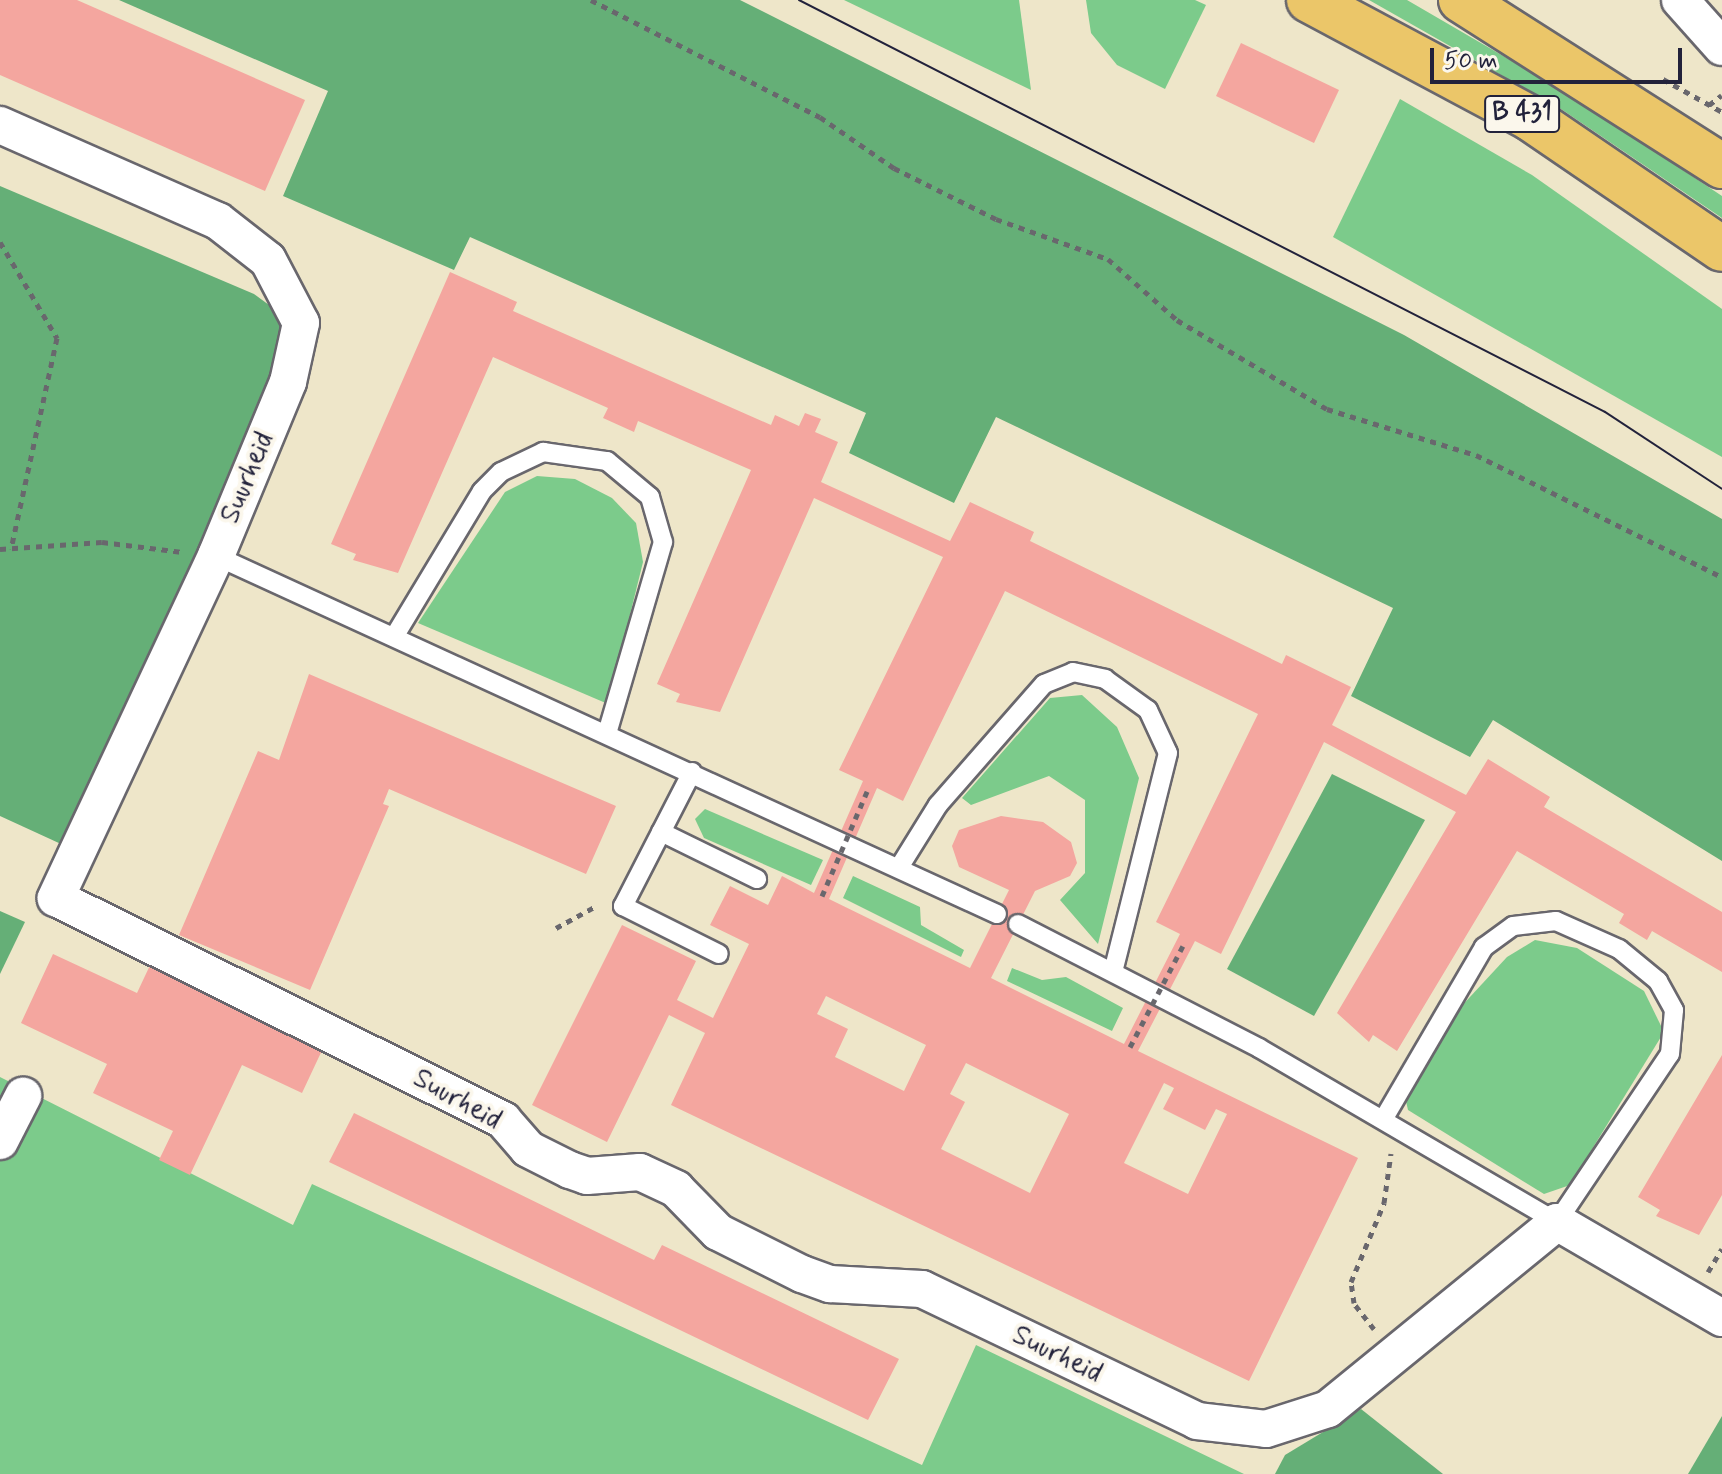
<!DOCTYPE html>
<style>
body{margin:0}
#map{position:relative;width:1722px;height:1474px;overflow:hidden;background:#eee6c9;font-family:Mynerve,sans-serif}
div>[style]{position:absolute}
.green>*{inset:0;background:#7ccb8b}
.forest>*{inset:0;background:#65af77}
.building>*{inset:0;background:#f4a69f}
.path>*{height:5px;margin-top:-2.5px;transform-origin:0;background:repeating-linear-gradient(90deg,#69676d 0 6px,transparent 0 12px)}
.roads{filter:drop-shadow(2px 0 #69676d) drop-shadow(-2px 0 #69676d) drop-shadow(0 2px #69676d) drop-shadow(0 -2px #69676d)}
.service>*{height:18px;margin:-9px;padding:0 9px;transform-origin:9px;border-radius:9px;background:#fff}
.minor>*{height:36px;margin:-18px;padding:0 18px;transform-origin:18px;border-radius:18px;background:#fff}
.trunk>*{height:44px;margin:-22px;padding:0 22px;transform-origin:22px;border-radius:22px;background:#ebc669}
.tram>*{height:2px;margin:-1px;padding:0 1px;transform-origin:1px;border-radius:1px;background:#22223b}
.path-bridge>*{height:5px;margin-top:-2.5px;transform-origin:0;background:repeating-linear-gradient(90deg,#69676d 0 6px,transparent 0 12px)}
span{translate:-50% -50%;white-space:nowrap;text-align:center;line-height:1.15;-webkit-text-stroke:8px #fbf7ec;paint-order:stroke}
.shield-label span{padding:2px 6px;background:#fbf7ec;border:2px solid;border-radius:6px;-webkit-text-stroke-width:0}
.shield-label{font-size:26px;color:#22223b;font-weight:700}
.street-label{font-size:28px;color:#22223b}
.scale{position:absolute;left:1430px;top:48px;width:252px;height:36px;box-sizing:border-box;border:4px solid #22223b;border-top:0;padding-left:10px;font-size:24px;line-height:28px;white-space:nowrap;color:#22223b;-webkit-text-stroke:6px #fbf7ec;paint-order:stroke}
</style>
<div id="map">
<div class="green">
<i style="clip-path:polygon(844px 0,1019px 0,1031px 90px)"></i>
<i style="clip-path:polygon(1086px 0,1195px 0,1206px 5px,1165px 89px,1117px 65px,1091px 33px)"></i>
<i style="clip-path:polygon(1369px 0,1407px 0,1570px 95px,1722px 196px,1722px 218px,1561px 109px)"></i>
<i style="clip-path:polygon(1400px 99px,1532px 175px,1722px 309px,1722px 457px,1333px 237px)"></i>
<i style="clip-path:polygon(537px 476px,575px 479px,612px 498px,636px 523px,643px 562px,608px 704px,418px 623px,505px 492px)"></i>
<i style="clip-path:polygon(1082px 695px,1117px 727px,1139px 778px,1098px 944px,1060px 900px,1085px 873px,1085px 800px,1049px 776px,971px 805px,962px 798px,1050px 698px)"></i>
<i style="clip-path:polygon(705px 809px,823px 860px,811px 885px,704px 838px,695px 819px)"></i>
<i style="clip-path:polygon(853px 876px,920px 907px,921px 925px,964px 950px,961px 957px,843px 898px)"></i>
<i style="clip-path:polygon(1535px 940px,1577px 948px,1644px 991px,1664px 1032px,1570px 1185px,1544px 1194px,1408px 1110px,1405px 1097px,1457px 1011px,1507px 957px)"></i>
<i style="clip-path:polygon(1012px 968px,1042px 980px,1066px 977px,1123px 1008px,1112px 1031px,1007px 981px)"></i>
<i style="clip-path:polygon(0 1077px,293px 1225px,312px 1184px,922px 1465px,976px 1345px,1244px 1474px,0 1474px)"></i>
</div>
<div class="forest">
<i style="clip-path:polygon(119px 0,740px 0,1404px 335px,1722px 519px,1722px 861px,1493px 720px,1470px 757px,1351px 696px,1393px 608px,996px 417px,954px 503px,849px 453px,866px 413px,470px 237px,454px 270px,283px 196px,328px 91px)"></i>
<i style="clip-path:polygon(0 186px,254px 294px,295px 324px,207px 550px,61px 844px,0 816px)"></i>
<i style="clip-path:polygon(1332px 774px,1425px 820px,1314px 1016px,1227px 969px)"></i>
<i style="clip-path:polygon(0 911px,25px 922px,0 974px)"></i>
<i style="clip-path:polygon(1361px 1409px,1443px 1474px,1275px 1474px,1285px 1455px)"></i>
<i style="clip-path:polygon(1722px 1416px,1722px 1474px,1688px 1474px)"></i>
</div>
<div class="building">
<i style="clip-path:polygon(0 0,77px 0,305px 100px,265px 191px,0 75px)"></i>
<i style="clip-path:polygon(1241px 43px,1339px 90px,1314px 143px,1216px 96px)"></i>
<i style="clip-path:polygon(evenodd,450px 272px,517px 302px,513px 311px,771px 425px,775px 415px,799px 426px,805px 413px,821px 419px,815px 432px,838px 442px,821px 482px,950px 541px,970px 502px,1034px 532px,1030px 541px,1282px 664px,1286px 655px,1351px 687px,1332px 725px,1466px 795px,1488px 759px,1550px 797px,1544px 807px,1722px 912px,1722px 972px,1652px 931px,1647px 940px,1619px 923px,1624px 914px,1517px 851px,1397px 1051px,1373px 1035px,1369px 1042px,1337px 1013px,1456px 812px,1324px 742px,1221px 954px,1195px 941px,1138px 1051px,1358px 1158px,1249px 1381px,671px 1105px,705px 1033px,669px 1015px,607px 1142px,532px 1105px,622px 925px,696px 961px,677px 1000px,713px 1018px,749px 944px,710px 925px,730px 886px,768px 905px,782px 876px,814px 893px,863px 781px,839px 770px,943px 557px,814px 498px,720px 712px,676px 702px,680px 694px,657px 684px,751px 470px,638px 421px,634px 432px,603px 418px,608px 408px,493px 357px,398px 573px,353px 560px,356px 554px,331px 544px,450px 272px,1005px 591px,1258px 714px,1156px 922px,1180px 934px,1124px 1044px,991px 978px,1035px 891px,1070px 876px,1077px 863px,1071px 842px,1043px 822px,1001px 816px,959px 830px,952px 846px,959px 867px,1009px 890px,970px 968px,829px 899px,877px 788px,903px 801px,1005px 591px,450px 272px,826px 996px,926px 1045px,904px 1091px,835px 1057px,848px 1029px,817px 1014px,826px 996px,450px 272px,966px 1063px,1069px 1114px,1030px 1193px,941px 1149px,965px 1102px,950px 1094px,966px 1063px,450px 272px,1164px 1083px,1174px 1088px,1163px 1109px,1205px 1130px,1216px 1109px,1227px 1114px,1188px 1194px,1124px 1163px,1164px 1083px)"></i>
<i style="clip-path:polygon(309px 674px,616px 806px,586px 874px,389px 789px,383px 804px,389px 806px,310px 990px,179px 935px,258px 751px,279px 760px)"></i>
<i style="clip-path:polygon(53px 954px,137px 993px,152px 961px,325px 1044px,302px 1093px,242px 1065px,190px 1175px,159px 1160px,173px 1131px,93px 1093px,107px 1064px,21px 1023px)"></i>
<i style="clip-path:polygon(1722px 1055px,1722px 1195px,1699px 1235px,1656px 1216px,1660px 1210px,1638px 1197px)"></i>
<i style="clip-path:polygon(354px 1113px,654px 1260px,662px 1245px,899px 1359px,868px 1420px,329px 1162px)"></i>
</div>
<div class="path">
<i style="left:591px;top:0;width:257px;rotate:27.1deg"></i>
<i style="left:820px;top:117px;width:90px;rotate:34.6deg"></i>
<i style="left:894px;top:168px;width:114px;rotate:26.6deg"></i>
<i style="left:996px;top:219px;width:119px;rotate:19.7deg"></i>
<i style="left:1108px;top:259px;width:92px;rotate:41.5deg"></i>
<i style="left:1177px;top:320px;width:174px;rotate:30.7deg"></i>
<i style="left:1327px;top:409px;width:156px;rotate:17.2deg"></i>
<i style="left:1476px;top:455px;width:275px;rotate:26.4deg"></i>
<i style="left:1663px;top:79px;width:68px;rotate:29.2deg"></i>
<i style="left:1709px;top:105px;width:16px;rotate:-38deg"></i>
<i style="left:0;top:242px;width:112px;rotate:59.3deg"></i>
<i style="left:57px;top:338px;width:216px;rotate:102.3deg"></i>
<i style="left:0;top:549px;width:102px;rotate:-3.9deg"></i>
<i style="left:102px;top:542px;width:81px;rotate:7.1deg"></i>
<i style="left:556px;top:928px;width:46px;rotate:-28.8deg"></i>
<i style="left:1708px;top:1272px;width:27px;rotate:-59deg"></i>
<i style="left:1374px;top:1329px;width:33px;rotate:-128deg"></i>
<i style="left:1354px;top:1303px;width:21px;rotate:-98deg"></i>
<i style="left:1351px;top:1282px;width:86px;rotate:-67.3deg"></i>
<i style="left:1384px;top:1203px;width:50px;rotate:-82deg"></i>
</div>
<div class="roads">
<div class="service">
<i style="left:216px;top:556px;width:859px;rotate:24.63deg"></i>
<i style="left:394px;top:637px;width:170px;rotate:-58.9deg"></i>
<i style="left:482px;top:491px;width:27px;rotate:-45deg"></i>
<i style="left:501px;top:472px;width:47px;rotate:-25.5deg"></i>
<i style="left:543px;top:452px;width:65px;rotate:8deg"></i>
<i style="left:607px;top:461px;width:56px;rotate:39.9deg"></i>
<i style="left:650px;top:497px;width:47px;rotate:73.9deg"></i>
<i style="left:663px;top:542px;width:200px;rotate:106.3deg"></i>
<i style="left:692px;top:772px;width:151px;rotate:117.2deg"></i>
<i style="left:623px;top:906px;width:107px;rotate:26.6deg"></i>
<i style="left:661px;top:832px;width:107px;rotate:26.1deg"></i>
<i style="left:900px;top:866px;width:72px;rotate:-58.1deg"></i>
<i style="left:938px;top:805px;width:161px;rotate:-48.8deg"></i>
<i style="left:1044px;top:684px;width:31px;rotate:-22deg"></i>
<i style="left:1073px;top:672px;width:33px;rotate:12deg"></i>
<i style="left:1105px;top:679px;width:53px;rotate:35.8deg"></i>
<i style="left:1148px;top:710px;width:47px;rotate:65.1deg"></i>
<i style="left:1168px;top:753px;width:226px;rotate:104.1deg"></i>
<i style="left:1018px;top:924px;width:271px;rotate:27.2deg"></i>
<i style="left:1259px;top:1048px;width:345px;rotate:30.3deg"></i>
<i style="left:1557px;top:1222px;width:202px;rotate:-56.1deg"></i>
<i style="left:1670px;top:1054px;width:44px;rotate:-84.8deg"></i>
<i style="left:1674px;top:1010px;width:33px;rotate:-119deg"></i>
<i style="left:1658px;top:981px;width:50px;rotate:-140.6deg"></i>
<i style="left:1619px;top:949px;width:69px;rotate:-156deg"></i>
<i style="left:1556px;top:921px;width:43px;rotate:173.4deg"></i>
<i style="left:1513px;top:926px;width:36px;rotate:144deg"></i>
<i style="left:1484px;top:947px;width:198px;rotate:120.3deg"></i>
</div>
<div class="minor">
<i style="left:1680px;top:0;width:63px;rotate:48.2deg"></i>
<i style="left:0;top:125px;width:238px;rotate:23.8deg"></i>
<i style="left:218px;top:221px;width:63px;rotate:38deg"></i>
<i style="left:268px;top:260px;width:71px;rotate:62.4deg"></i>
<i style="left:301px;top:323px;width:60px;rotate:102.4deg"></i>
<i style="left:288px;top:382px;width:188px;rotate:112.5deg"></i>
<i style="left:216px;top:556px;width:378px;rotate:115.1deg"></i>
<i style="left:56px;top:898px;width:499px;rotate:26.4deg"></i>
<i style="left:503px;top:1120px;width:38px;rotate:49deg"></i>
<i style="left:528px;top:1149px;width:47px;rotate:26.6deg"></i>
<i style="left:570px;top:1170px;width:18px;rotate:19deg"></i>
<i style="left:587px;top:1176px;width:53px;rotate:-4.3deg"></i>
<i style="left:640px;top:1172px;width:40px;rotate:25deg"></i>
<i style="left:676px;top:1189px;width:60px;rotate:45.7deg"></i>
<i style="left:718px;top:1232px;width:94px;rotate:26.6deg"></i>
<i style="left:802px;top:1274px;width:30px;rotate:20deg"></i>
<i style="left:830px;top:1284px;width:92px;rotate:3.1deg"></i>
<i style="left:922px;top:1289px;width:305px;rotate:25.6deg"></i>
<i style="left:1197px;top:1421px;width:69px;rotate:6.6deg"></i>
<i style="left:1266px;top:1429px;width:65px;rotate:-17.9deg"></i>
<i style="left:1328px;top:1409px;width:296px;rotate:-39.2deg"></i>
<i style="left:1557px;top:1222px;width:191px;rotate:30.2deg"></i>
<i style="left:0;top:1141px;width:51px;rotate:-62.9deg"></i>
</div>
<div class="trunk">
<i style="left:1309px;top:0;width:251px;rotate:28.1deg"></i>
<i style="left:1530px;top:118px;width:232px;rotate:34.3deg"></i>
<i style="left:1461px;top:0;width:309px;rotate:32.5deg"></i>
</div>
</div>
<div class="tram">
<i style="left:799px;top:0;width:905px;rotate:27.07deg"></i>
<i style="left:1605px;top:412px;width:140px;rotate:33.3deg"></i>
</div>
<div class="path-bridge">
<i style="left:822px;top:896px;width:116px;rotate:-66.7deg"></i>
<i style="left:1130px;top:1047px;width:119px;rotate:-62.4deg"></i>
</div>
<div class="shield-label">
<span style="left:1522px;top:114px">B 431</span>
</div>
<div class="street-label">
<span style="left:248px;top:478px;rotate:-67deg">Suurheid</span>
<span style="left:457px;top:1100px;rotate:29deg">Suurheid</span>
<span style="left:1057px;top:1355px;rotate:26deg">Suurheid</span>
</div>
<div class="scale">50 m</div>
</div>
